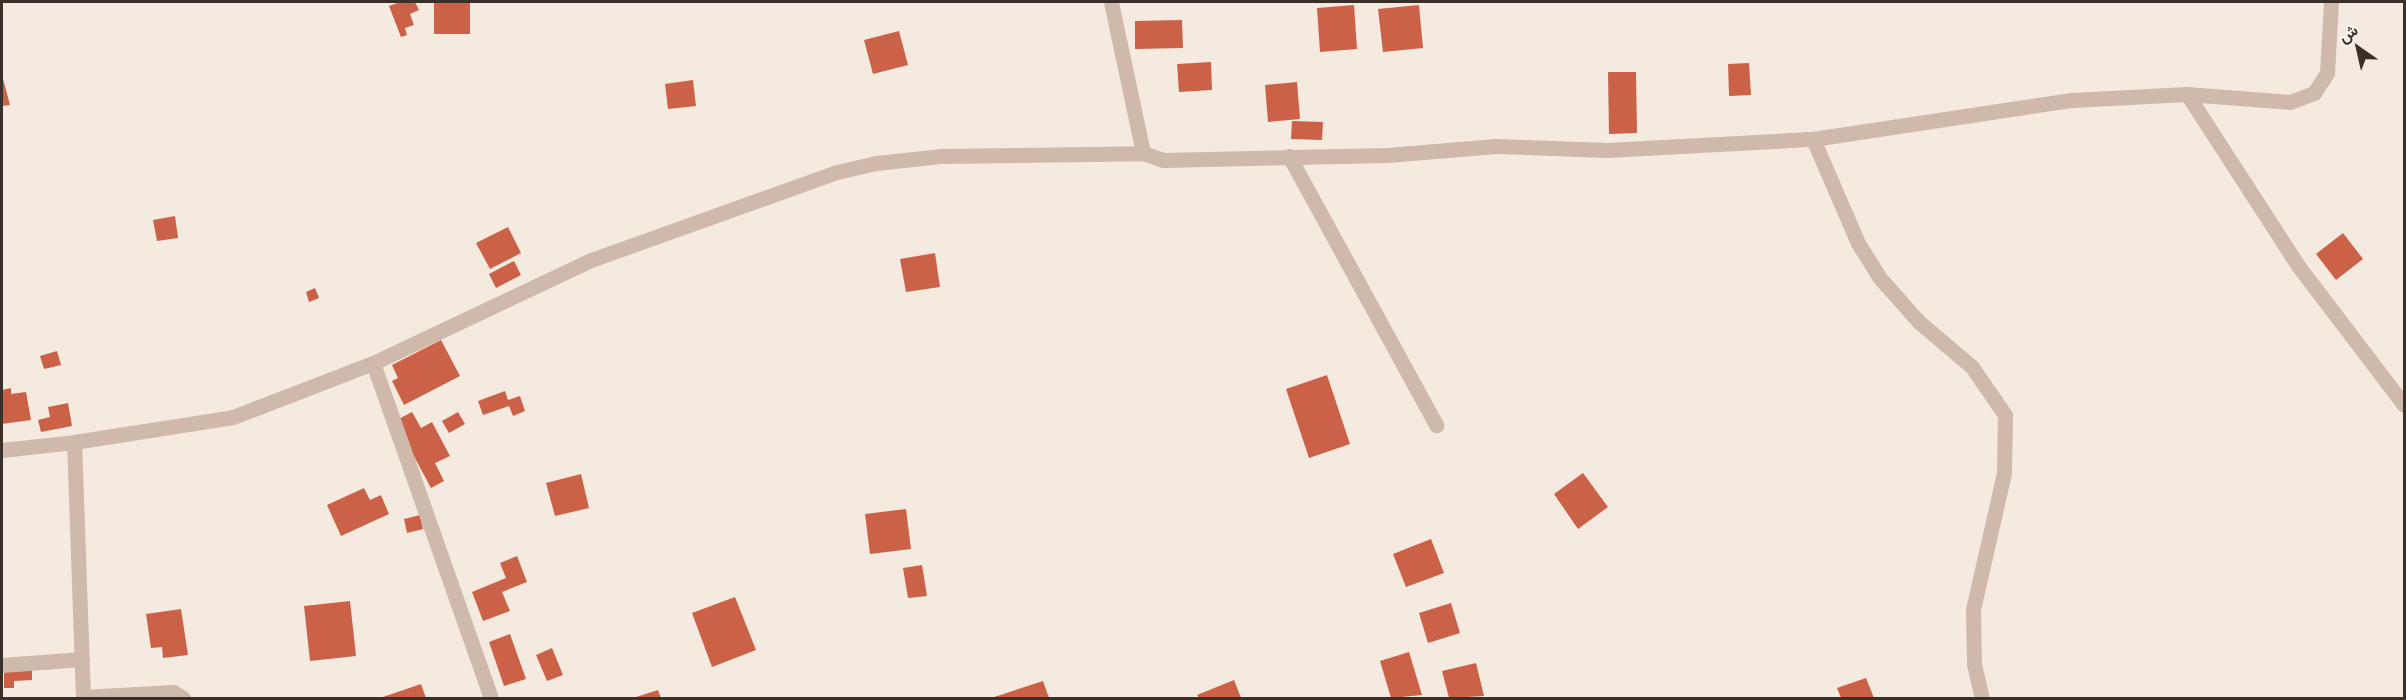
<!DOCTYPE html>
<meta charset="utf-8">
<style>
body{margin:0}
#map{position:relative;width:2406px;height:700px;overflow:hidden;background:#f4eae0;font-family:Commissioner,Vazirmatn,sans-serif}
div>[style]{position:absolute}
.building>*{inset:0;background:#cb6247}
.minor>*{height:15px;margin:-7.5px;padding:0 7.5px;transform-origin:7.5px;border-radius:7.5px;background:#ceb9ab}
span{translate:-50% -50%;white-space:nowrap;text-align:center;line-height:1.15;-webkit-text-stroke:4.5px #fbf4ed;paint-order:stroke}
.frame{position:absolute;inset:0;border:3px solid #3b2f2a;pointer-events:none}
.north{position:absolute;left:2328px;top:18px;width:60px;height:60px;-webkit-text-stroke:4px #fbf4ed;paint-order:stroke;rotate:326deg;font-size:16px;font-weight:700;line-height:24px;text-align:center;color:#3b2f2a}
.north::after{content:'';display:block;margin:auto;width:21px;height:27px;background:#3b2f2a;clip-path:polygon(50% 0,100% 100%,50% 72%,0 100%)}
</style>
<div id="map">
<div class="building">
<i style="clip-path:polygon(400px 2px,415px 2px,419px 10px,410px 14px,414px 25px,405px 28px,407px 35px,401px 37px,389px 6px)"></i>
<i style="clip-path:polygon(434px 2px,470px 2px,470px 34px,434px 34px)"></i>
<i style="clip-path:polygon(1354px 5px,1357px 49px,1320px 52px,1317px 8px)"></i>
<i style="clip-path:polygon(1419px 5px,1423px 48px,1383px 52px,1378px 9px)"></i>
<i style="clip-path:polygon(1182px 20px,1183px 48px,1135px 49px,1135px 21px)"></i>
<i style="clip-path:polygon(899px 31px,908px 65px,873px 74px,864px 40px)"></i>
<i style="clip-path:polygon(1211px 62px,1212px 90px,1179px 92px,1177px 64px)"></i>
<i style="clip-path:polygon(1749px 63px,1751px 95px,1729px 96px,1728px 64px)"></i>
<i style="clip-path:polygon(1608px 72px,1636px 72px,1637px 133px,1609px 134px)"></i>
<i style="clip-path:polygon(2px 75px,10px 105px,2px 106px)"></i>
<i style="clip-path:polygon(693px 80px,696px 106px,668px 109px,665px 84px)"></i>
<i style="clip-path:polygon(1297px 82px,1300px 119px,1268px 122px,1265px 85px)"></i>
<i style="clip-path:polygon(1292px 121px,1323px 122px,1322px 140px,1291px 139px)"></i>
<i style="clip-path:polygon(175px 216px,178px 238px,157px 241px,153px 220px)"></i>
<i style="clip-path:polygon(508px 227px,521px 253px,490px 269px,476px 243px)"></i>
<i style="clip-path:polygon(2343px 233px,2363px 259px,2336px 280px,2316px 254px)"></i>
<i style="clip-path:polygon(935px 253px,940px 287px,906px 292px,900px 259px)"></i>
<i style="clip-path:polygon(514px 261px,521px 275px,496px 288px,489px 274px)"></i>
<i style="clip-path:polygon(315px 288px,319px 298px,309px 302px,306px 292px)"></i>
<i style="clip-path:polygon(441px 340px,460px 376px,404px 405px,392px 381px,398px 378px,392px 365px)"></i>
<i style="clip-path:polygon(57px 351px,61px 365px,44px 369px,40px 356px)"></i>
<i style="clip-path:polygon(1327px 375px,1350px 444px,1309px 458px,1286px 389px)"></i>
<i style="clip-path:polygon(11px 388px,11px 394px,26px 392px,31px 420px,2px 424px,2px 390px)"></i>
<i style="clip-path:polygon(505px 391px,508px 400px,520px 396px,525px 411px,513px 416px,509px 406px,483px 415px,478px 401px)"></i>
<i style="clip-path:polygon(68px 403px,72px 426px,41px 432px,38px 420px,50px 417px,48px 407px)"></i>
<i style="clip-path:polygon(412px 412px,421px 428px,432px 422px,450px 456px,435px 463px,444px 481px,431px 488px,395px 421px)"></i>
<i style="clip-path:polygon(458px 412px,465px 424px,449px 433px,442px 421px)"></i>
<i style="clip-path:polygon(1583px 473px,1608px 507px,1578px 529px,1554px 494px)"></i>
<i style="clip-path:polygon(581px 474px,589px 508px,555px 516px,546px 483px)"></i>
<i style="clip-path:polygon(364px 488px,370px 500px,381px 495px,389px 514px,341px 536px,327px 505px)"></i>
<i style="clip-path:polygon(906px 509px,911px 549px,870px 554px,865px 514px)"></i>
<i style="clip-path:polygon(420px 515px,423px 529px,407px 533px,404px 519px)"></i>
<i style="clip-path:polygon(1431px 539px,1444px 573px,1406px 587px,1393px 554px)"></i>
<i style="clip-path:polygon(517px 556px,527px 582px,502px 592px,510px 611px,483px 621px,472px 592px,506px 578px,500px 563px)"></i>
<i style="clip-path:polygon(922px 565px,927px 596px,908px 598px,903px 568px)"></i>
<i style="clip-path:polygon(735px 597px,756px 650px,712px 667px,692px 613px)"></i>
<i style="clip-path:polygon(350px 601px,356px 656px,310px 661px,304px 606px)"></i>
<i style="clip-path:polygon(1451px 603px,1460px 633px,1428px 643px,1419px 613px)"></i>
<i style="clip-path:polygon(181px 609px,188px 655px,163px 658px,162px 647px,151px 648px,146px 614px)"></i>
<i style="clip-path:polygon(510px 634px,526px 679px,504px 686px,489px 642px)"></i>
<i style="clip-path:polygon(552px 648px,563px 675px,547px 681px,536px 655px)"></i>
<i style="clip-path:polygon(1409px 652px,1422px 695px,1391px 698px,1380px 661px)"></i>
<i style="clip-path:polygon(1476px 663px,1484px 696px,1449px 698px,1442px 671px)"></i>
<i style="clip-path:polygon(4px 669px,32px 669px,32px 680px,14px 681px,14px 688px,4px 688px)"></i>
<i style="clip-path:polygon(1866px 678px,1874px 698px,1841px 698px,1837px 688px)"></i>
<i style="clip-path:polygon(1234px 680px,1241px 698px,1199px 698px,1197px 695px)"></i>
<i style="clip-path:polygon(1043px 681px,1049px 698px,991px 698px)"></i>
<i style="clip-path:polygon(421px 684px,426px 698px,380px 698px)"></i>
<i style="clip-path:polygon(658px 690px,661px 698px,633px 698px)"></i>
</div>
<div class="minor">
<i style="left:1111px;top:2px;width:154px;rotate:78deg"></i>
<i style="left:2187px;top:94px;width:206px;rotate:57.1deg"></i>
<i style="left:2299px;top:267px;width:173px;rotate:52.7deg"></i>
<i style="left:1813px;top:139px;width:113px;rotate:66.6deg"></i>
<i style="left:1858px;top:243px;width:40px;rotate:58deg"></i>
<i style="left:1879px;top:277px;width:60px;rotate:48.4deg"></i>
<i style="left:1919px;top:322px;width:70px;rotate:40.3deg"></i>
<i style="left:1972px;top:367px;width:58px;rotate:55.5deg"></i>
<i style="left:2005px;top:415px;width:58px;rotate:91deg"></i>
<i style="left:2004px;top:473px;width:140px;rotate:102.8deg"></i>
<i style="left:1973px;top:610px;width:54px;rotate:88.9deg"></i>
<i style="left:1974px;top:664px;width:35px;rotate:77deg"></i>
<i style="left:1289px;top:156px;width:307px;rotate:61.3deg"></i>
<i style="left:2px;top:450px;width:72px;rotate:-6.3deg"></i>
<i style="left:2px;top:665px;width:80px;rotate:-4.3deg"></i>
<i style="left:83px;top:697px;width:90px;rotate:-3.2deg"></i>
<i style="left:173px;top:692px;width:12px;rotate:31deg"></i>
<i style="left:83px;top:698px;width:256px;rotate:-92deg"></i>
<i style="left:74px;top:442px;width:161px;rotate:-8.9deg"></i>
<i style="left:233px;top:417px;width:150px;rotate:-21.1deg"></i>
<i style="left:491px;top:698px;width:355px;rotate:-109.4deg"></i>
<i style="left:373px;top:363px;width:241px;rotate:-25.3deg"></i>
<i style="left:591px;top:260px;width:261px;rotate:-19.7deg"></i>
<i style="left:837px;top:172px;width:40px;rotate:-13deg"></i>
<i style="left:876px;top:163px;width:64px;rotate:-6.2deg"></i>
<i style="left:940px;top:156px;width:203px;rotate:-0.8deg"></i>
<i style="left:1143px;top:153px;width:21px;rotate:19deg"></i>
<i style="left:1163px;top:160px;width:225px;rotate:-1.3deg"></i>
<i style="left:1388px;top:155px;width:108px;rotate:-4.8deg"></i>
<i style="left:1496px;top:146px;width:111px;rotate:2.1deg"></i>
<i style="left:1607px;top:150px;width:206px;rotate:-3.1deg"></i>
<i style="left:1813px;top:139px;width:262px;rotate:-8.6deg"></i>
<i style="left:2072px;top:100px;width:115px;rotate:-3deg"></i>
<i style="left:2187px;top:94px;width:103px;rotate:4.4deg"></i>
<i style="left:2290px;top:102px;width:26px;rotate:-21deg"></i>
<i style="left:2314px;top:93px;width:24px;rotate:-57deg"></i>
<i style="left:2327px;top:73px;width:71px;rotate:-86.8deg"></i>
</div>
<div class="frame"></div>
<div class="north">ش</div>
</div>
